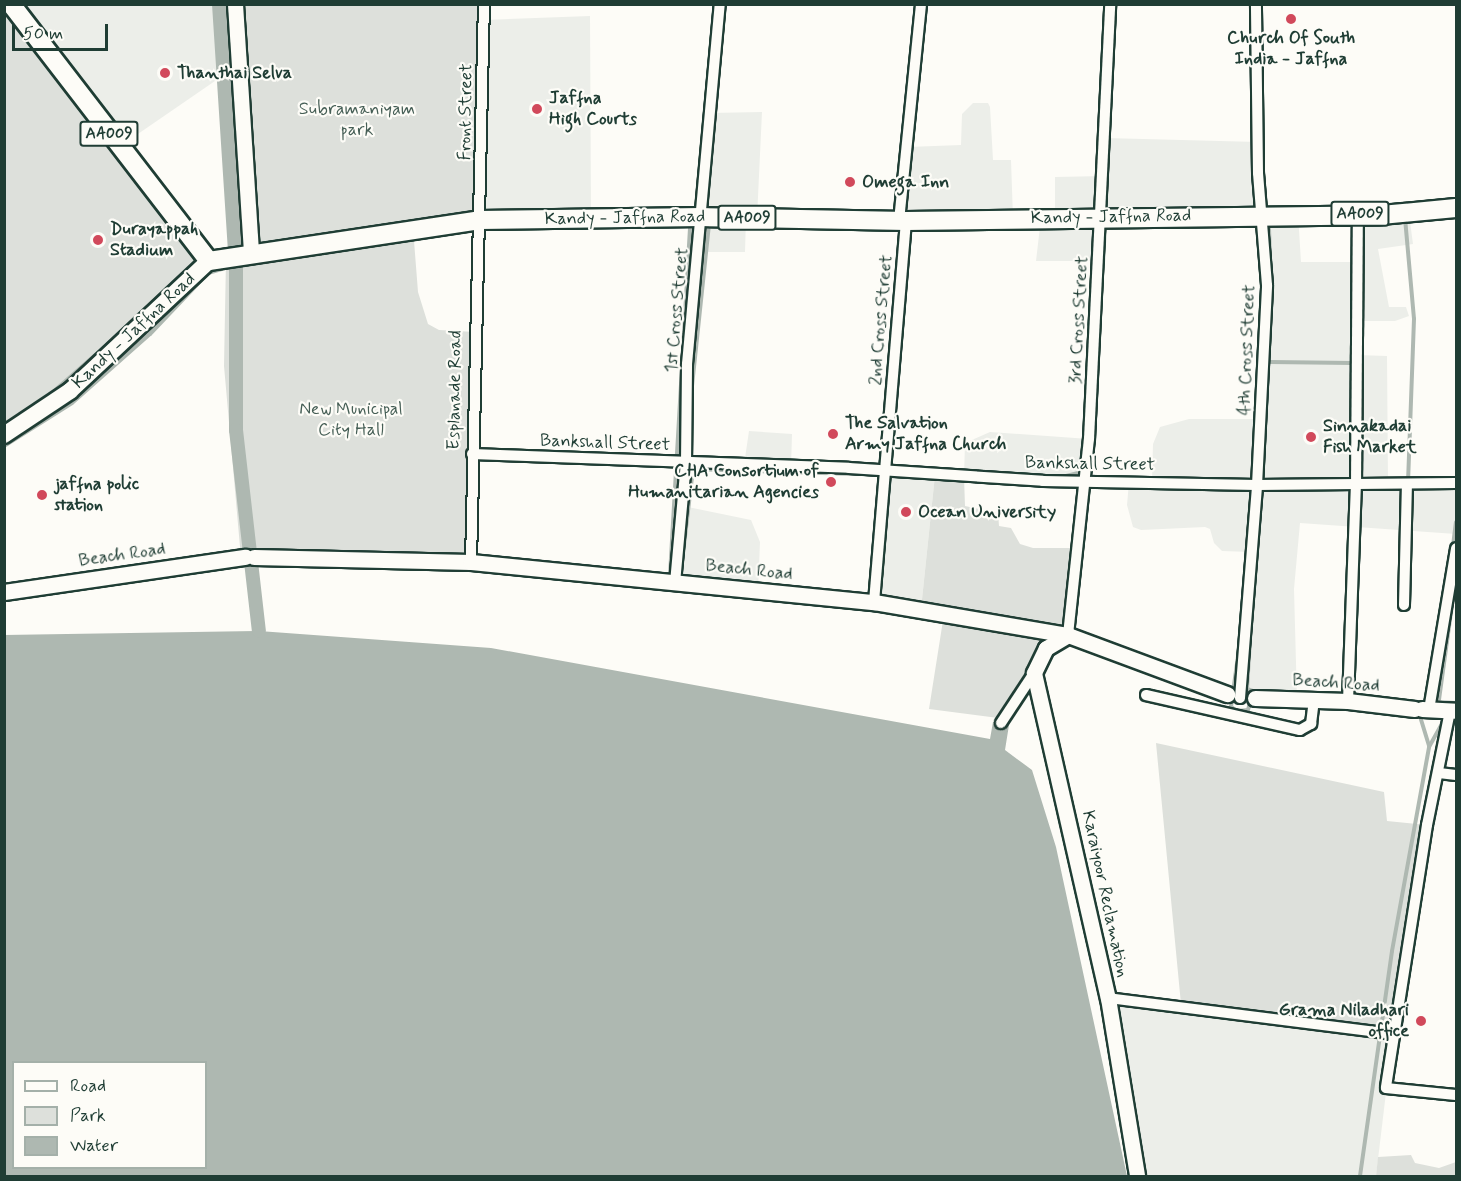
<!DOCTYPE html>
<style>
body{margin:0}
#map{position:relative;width:1461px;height:1181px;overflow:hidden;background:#fdfcf7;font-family:Mynerve,sans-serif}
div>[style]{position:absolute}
.built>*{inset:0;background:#eceee9}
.green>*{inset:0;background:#dde0db}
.water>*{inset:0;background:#aeb8b1}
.stream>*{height:4px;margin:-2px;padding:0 2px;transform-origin:2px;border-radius:2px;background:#aeb8b1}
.canal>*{height:14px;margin:-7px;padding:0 7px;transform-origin:7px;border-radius:7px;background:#aeb8b1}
.roads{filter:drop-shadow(2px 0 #1f3d34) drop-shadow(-2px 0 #1f3d34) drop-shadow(0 2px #1f3d34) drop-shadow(0 -2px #1f3d34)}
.street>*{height:10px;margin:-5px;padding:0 5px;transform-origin:5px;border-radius:5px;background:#fdfcf7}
.secondary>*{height:15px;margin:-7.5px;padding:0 7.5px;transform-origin:7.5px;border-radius:7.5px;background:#fdfcf7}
.primary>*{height:16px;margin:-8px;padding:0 8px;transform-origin:8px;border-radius:8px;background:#fdfcf7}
.highway>*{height:18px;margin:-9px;padding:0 9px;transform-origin:9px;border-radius:9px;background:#fdfcf7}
.dots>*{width:16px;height:16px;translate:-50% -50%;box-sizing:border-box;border:3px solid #fdfcf7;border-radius:50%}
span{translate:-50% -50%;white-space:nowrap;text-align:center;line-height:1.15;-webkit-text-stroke:4.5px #fdfcf7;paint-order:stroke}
.shield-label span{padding:2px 4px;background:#fdfcf7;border:2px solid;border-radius:4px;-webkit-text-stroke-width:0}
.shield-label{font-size:16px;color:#1f3d34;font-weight:700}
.poi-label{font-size:18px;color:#1f3d34;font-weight:700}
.left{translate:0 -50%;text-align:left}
.right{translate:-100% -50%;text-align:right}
.park-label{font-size:18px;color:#455e55}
.street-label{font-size:18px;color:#1f3d34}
.frame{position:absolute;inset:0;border:6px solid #1f3d34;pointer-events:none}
.legend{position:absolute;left:12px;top:1061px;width:195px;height:108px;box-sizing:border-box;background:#fdfcf7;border:2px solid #a4b0a9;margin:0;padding:8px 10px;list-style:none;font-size:18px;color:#1f3d34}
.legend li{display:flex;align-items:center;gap:12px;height:30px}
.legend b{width:30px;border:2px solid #a4b0a9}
.scale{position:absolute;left:12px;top:24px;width:96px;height:27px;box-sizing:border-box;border:3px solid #1f3d34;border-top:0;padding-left:8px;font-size:18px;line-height:21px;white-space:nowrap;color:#1f3d34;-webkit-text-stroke:4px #fdfcf7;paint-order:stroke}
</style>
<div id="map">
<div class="built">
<i style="clip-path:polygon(11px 5px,235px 5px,237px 78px,215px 81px,119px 147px)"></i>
<i style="clip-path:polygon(590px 16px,591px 218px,480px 220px,484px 20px)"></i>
<i style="clip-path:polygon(973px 103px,988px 103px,990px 107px,993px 160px,1011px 160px,1013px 218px,899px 221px,908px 147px,961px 145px,962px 114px)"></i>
<i style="clip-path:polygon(762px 112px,757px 218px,746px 218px,745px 252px,698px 252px,710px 113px)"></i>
<i style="clip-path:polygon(1105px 138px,1258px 142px,1262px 214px,1298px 214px,1301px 262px,1357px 262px,1358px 214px,1409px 214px,1413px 244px,1378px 249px,1389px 307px,1406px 307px,1409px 316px,1395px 321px,1357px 321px,1357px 355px,1387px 356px,1388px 483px,1456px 483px,1456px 534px,1300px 523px,1294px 589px,1297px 700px,1240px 698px,1251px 552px,1222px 551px,1214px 543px,1210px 529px,1205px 527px,1141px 530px,1133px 527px,1127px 505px,1129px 482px,1152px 481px,1153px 444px,1160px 427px,1189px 419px,1261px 419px,1264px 219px,1102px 217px,1097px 261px,1036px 261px,1041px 218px,1055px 217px,1055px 177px,1104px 176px)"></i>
<i style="clip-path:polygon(749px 431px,792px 434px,791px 466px,744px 465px)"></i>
<i style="clip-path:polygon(990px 432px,1089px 439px,1086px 479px,964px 477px,965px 443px)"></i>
<i style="clip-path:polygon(884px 470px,935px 475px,921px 609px,874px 602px)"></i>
<i style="clip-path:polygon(683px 506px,751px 520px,760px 542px,758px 591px,675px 583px)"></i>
<i style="clip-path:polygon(1108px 998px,1393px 1034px,1376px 1176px,1133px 1176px)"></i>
</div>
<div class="green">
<i style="clip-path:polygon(4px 5px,209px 261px,166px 303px,5px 435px)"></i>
<i style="clip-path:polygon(235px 5px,484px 5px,480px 220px,413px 228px,418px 292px,428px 324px,439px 330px,475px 332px,471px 562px,241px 558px,224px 366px,226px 259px,251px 255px)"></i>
<i style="clip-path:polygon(935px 475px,964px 477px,965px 506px,998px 513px,999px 526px,1011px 528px,1020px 544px,1033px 548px,1078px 548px,1068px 635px,1046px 648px,1006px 719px,929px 709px,944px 614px,921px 609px)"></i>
<i style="clip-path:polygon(1156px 743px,1384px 792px,1387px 821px,1427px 825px,1393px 1034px,1181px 1004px)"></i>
<i style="clip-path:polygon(1411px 1155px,1415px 1163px,1439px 1168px,1456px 1162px,1456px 1176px,1376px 1176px,1378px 1157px)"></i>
</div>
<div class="water">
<i style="clip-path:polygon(evenodd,259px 631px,491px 648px,990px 739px,993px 722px,1009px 725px,1005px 750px,1032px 770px,1056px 847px,1127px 1176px,5px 1176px,4px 635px,259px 631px,14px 1062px,206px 1062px,206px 1168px,14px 1168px,14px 1062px)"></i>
</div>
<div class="stream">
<i style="left:901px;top:212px;width:25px"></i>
<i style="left:1405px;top:218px;width:101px;rotate:84.9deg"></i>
<i style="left:1414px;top:319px;width:161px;rotate:92.1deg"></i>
<i style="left:1269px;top:229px;width:33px;rotate:88deg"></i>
<i style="left:1103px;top:263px;width:38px;rotate:-87deg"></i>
<i style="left:1267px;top:362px;width:86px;rotate:0.7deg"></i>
<i style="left:692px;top:386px;width:163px;rotate:-84deg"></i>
<i style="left:45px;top:399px;width:85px;rotate:-41.2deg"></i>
<i style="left:4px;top:446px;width:80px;rotate:-32.3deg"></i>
<i style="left:72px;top:403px;width:104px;rotate:-41.5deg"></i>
<i style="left:150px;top:334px;width:84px;rotate:-46.4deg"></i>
<i style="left:208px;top:273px;width:22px;rotate:-16deg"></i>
<i style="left:1062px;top:477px;width:21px;rotate:-14deg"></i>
<i style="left:889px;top:486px;width:10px;rotate:-84deg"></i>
<i style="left:890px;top:476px;width:33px;rotate:3deg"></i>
<i style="left:1453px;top:546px;width:24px;rotate:-83deg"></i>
<i style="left:682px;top:562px;width:94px;rotate:-83.3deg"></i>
<i style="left:693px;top:469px;width:163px;rotate:1.8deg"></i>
<i style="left:670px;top:575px;width:350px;rotate:-86.7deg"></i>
<i style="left:690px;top:226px;width:7px;rotate:180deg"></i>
<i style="left:1250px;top:639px;width:50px;rotate:93.4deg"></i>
<i style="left:1247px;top:689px;width:6px;rotate:18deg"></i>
<i style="left:1239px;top:649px;width:59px;rotate:97.9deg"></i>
<i style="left:1231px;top:707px;width:7px;rotate:34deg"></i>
<i style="left:1237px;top:711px;width:11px;rotate:-5deg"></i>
<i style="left:1248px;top:710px;width:11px;rotate:-75deg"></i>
<i style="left:1354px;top:697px;width:23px;rotate:-90deg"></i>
<i style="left:1438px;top:702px;width:18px;rotate:3deg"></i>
<i style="left:1438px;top:707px;width:132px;rotate:-82.2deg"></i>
<i style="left:1419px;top:713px;width:34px;rotate:73deg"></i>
<i style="left:1360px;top:1176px;width:227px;rotate:-81.9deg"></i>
<i style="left:1392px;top:951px;width:207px;rotate:-79.7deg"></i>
<i style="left:1429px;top:747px;width:29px;rotate:-61deg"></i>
</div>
<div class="canal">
<i style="left:219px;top:4px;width:261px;rotate:86.3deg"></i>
<i style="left:236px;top:264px;width:166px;rotate:90deg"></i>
<i style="left:236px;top:430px;width:202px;rotate:83.5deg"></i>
</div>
<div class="roads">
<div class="street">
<i style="left:899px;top:221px;width:218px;rotate:-84.2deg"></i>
<i style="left:472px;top:454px;width:377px;rotate:2.1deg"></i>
<i style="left:849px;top:468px;width:194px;rotate:3.8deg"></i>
<i style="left:1043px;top:481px;width:214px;rotate:1.1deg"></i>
<i style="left:1257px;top:485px;width:199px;rotate:-0.6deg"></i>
<i style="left:471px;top:562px;width:558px;rotate:-88.67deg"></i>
<i style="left:675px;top:583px;width:121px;rotate:-84.8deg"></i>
<i style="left:686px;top:463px;width:99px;rotate:-89.4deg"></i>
<i style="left:687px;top:364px;width:362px;rotate:-84.8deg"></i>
<i style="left:874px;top:602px;width:382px;rotate:-85.2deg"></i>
<i style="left:1404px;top:605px;width:121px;rotate:-88.6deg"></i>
<i style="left:1068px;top:635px;width:197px;rotate:-83.9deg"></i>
<i style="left:1089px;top:439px;width:436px;rotate:-87.2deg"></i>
<i style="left:1146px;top:695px;width:158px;rotate:12.8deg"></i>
<i style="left:1300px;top:730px;width:13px;rotate:-29deg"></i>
<i style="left:1311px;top:724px;width:23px;rotate:-83deg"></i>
<i style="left:1240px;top:698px;width:214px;rotate:-85.4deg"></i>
<i style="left:1257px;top:485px;width:200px;rotate:-87.1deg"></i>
<i style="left:1267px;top:285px;width:112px;rotate:-94.6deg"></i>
<i style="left:1258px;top:173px;width:169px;rotate:-90.7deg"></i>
<i style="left:1348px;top:701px;width:217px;rotate:-87.9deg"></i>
<i style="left:1356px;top:484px;width:270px;rotate:-89.6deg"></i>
<i style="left:1429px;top:710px;width:164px;rotate:-80.5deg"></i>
<i style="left:1450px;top:711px;width:116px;rotate:101.4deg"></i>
<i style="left:1427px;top:825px;width:266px;rotate:98.9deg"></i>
<i style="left:1386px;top:1088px;width:70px;rotate:5.7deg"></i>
<i style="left:1001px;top:723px;width:60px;rotate:-56.6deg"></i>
<i style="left:1439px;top:773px;width:17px;rotate:7deg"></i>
<i style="left:1108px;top:998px;width:287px;rotate:7.2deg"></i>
</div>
<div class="secondary">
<i style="left:235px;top:4px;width:251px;rotate:86.3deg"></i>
<i style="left:254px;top:557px;width:217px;rotate:1.3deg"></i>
<i style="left:471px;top:562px;width:405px;rotate:5.7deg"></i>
<i style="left:874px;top:602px;width:197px;rotate:9.7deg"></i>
<i style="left:1068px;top:635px;width:170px;rotate:20.4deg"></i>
<i style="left:4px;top:592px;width:244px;rotate:-8.3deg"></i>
<i style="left:1068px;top:635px;width:26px;rotate:149deg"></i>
<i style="left:1046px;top:648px;width:28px;rotate:116deg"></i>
<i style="left:1034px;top:673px;width:333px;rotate:77.2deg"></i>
<i style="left:1108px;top:998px;width:180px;rotate:80.7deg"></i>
<i style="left:1255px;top:698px;width:93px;rotate:1.8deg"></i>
<i style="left:1348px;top:701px;width:67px;rotate:6.8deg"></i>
<i style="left:1422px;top:709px;width:34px;rotate:3deg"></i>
</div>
<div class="primary">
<i style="left:4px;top:435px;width:79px;rotate:-33.7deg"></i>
<i style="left:70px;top:391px;width:190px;rotate:-43.1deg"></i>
</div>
<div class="highway">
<i style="left:11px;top:4px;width:324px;rotate:52.4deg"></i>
<i style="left:209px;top:261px;width:274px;rotate:-8.6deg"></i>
<i style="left:480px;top:220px;width:221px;rotate:-0.8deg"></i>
<i style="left:701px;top:217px;width:205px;rotate:1.1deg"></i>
<i style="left:906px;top:221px;width:475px;rotate:-0.7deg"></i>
<i style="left:1381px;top:215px;width:75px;rotate:-5.3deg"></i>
</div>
</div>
<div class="dots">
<i style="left:1291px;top:19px;background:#d1495b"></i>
<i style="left:165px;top:73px;background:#d1495b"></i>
<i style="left:537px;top:109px;background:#d1495b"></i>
<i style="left:850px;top:182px;background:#d1495b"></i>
<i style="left:98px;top:240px;background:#d1495b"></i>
<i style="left:833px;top:434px;background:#d1495b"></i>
<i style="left:1311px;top:437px;background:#d1495b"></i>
<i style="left:831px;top:482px;background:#d1495b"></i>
<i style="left:42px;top:495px;background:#d1495b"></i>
<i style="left:906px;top:512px;background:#d1495b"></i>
<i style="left:1421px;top:1021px;background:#d1495b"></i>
</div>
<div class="shield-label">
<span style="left:109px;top:134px">AA009</span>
<span style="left:1360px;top:214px">AA009</span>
<span style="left:747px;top:218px">AA009</span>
</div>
<div class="poi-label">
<span style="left:1291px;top:49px">Church Of South<br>India - Jaffna</span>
<span class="left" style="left:177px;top:73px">Thanthai Selva</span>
<span class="left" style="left:549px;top:109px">Jaffna<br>High Courts</span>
<span class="left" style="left:862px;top:182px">Omega Inn</span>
<span class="left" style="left:110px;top:240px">Durayappah<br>Stadium</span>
<span class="left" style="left:845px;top:434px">The Salvation<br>Army Jaffna Church</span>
<span class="left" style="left:1323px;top:437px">Sinnakadai<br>Fish Market</span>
<span class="right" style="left:819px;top:482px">CHA Consortium of<br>Humanitarian Agencies</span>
<span class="left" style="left:54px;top:495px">jaffna polic<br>station</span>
<span class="left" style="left:918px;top:512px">Ocean University</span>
<span class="right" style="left:1409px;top:1021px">Grama Niladhari<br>office</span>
</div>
<div class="park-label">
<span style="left:357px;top:120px">Subramaniyam<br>park</span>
<span style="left:351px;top:420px">New Municipal<br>City Hall</span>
</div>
<div class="street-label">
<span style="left:466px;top:112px;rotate:-89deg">Front Street</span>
<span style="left:1111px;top:217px;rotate:-1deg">Kandy - Jaffna Road</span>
<span style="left:625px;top:218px;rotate:-1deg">Kandy - Jaffna Road</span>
<span style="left:677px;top:310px;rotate:-85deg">1st Cross Street</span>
<span style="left:881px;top:320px;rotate:-85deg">2nd Cross Street</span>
<span style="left:1079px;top:320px;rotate:-87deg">3rd Cross Street</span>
<span style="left:134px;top:331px;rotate:-43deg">Kandy - Jaffna Road</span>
<span style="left:1247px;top:350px;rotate:-88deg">4th Cross Street</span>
<span style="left:455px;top:390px;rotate:-89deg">Esplanade Road</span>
<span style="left:605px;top:443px;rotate:2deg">Bankshall Street</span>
<span style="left:1090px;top:464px;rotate:1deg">Bankshall Street</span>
<span style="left:122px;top:555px;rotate:-8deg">Beach Road</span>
<span style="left:749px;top:570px;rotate:6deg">Beach Road</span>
<span style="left:1336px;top:683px;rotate:4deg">Beach Road</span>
<span style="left:1105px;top:894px;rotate:78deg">Karaiyoor Reclamation</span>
</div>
<div class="frame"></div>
<ul class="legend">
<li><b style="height:8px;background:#fdfcf7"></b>Road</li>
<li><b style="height:16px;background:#dde0db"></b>Park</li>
<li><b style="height:16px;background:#aeb8b1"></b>Water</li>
</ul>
<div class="scale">50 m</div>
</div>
